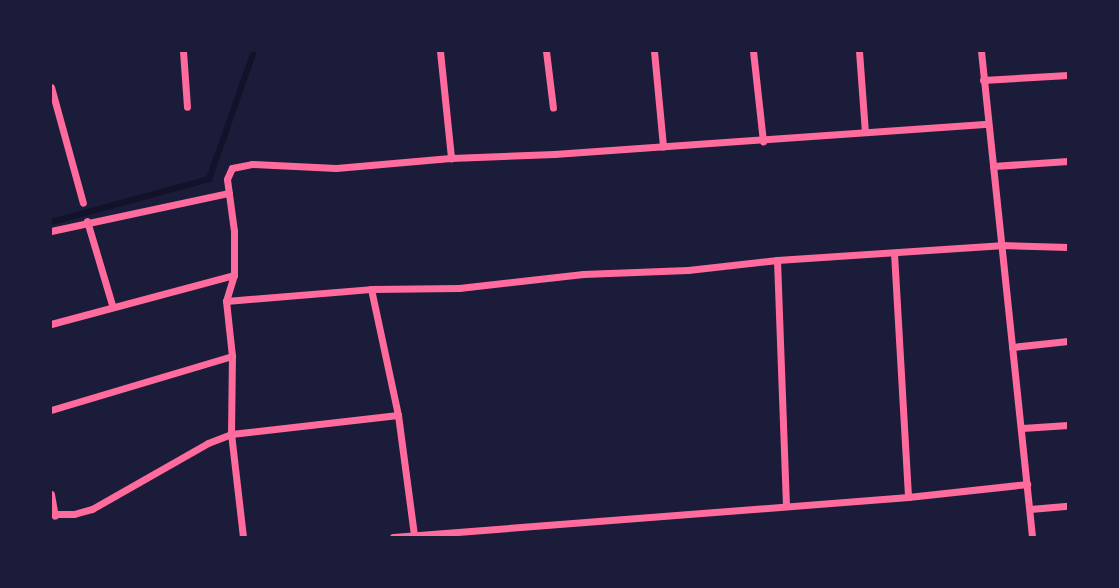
<!DOCTYPE html>
<style>
body{margin:0}
#map{position:relative;width:1119px;height:588px;overflow:hidden;background:#1b1b3a;font-family:Manrope,sans-serif}
div>[style]{position:absolute}
.stream>*{height:6px;margin:-3px;padding:0 3px;transform-origin:3px;border-radius:3px;background:#12122b}
.minor>*{height:7px;margin:-3.5px;padding:0 3.5px;transform-origin:3.5px;border-radius:3.5px;background:#ff6b9d}
span{translate:-50% -50%;white-space:nowrap;text-align:center;line-height:1.15;-webkit-text-stroke:7px #1b1b3a;paint-order:stroke}
.frame{position:absolute;inset:0;border:52px solid #1b1b3a;pointer-events:none}
</style>
<div id="map">
<div class="stream">
<i style="left:51px;top:222px;width:164px;rotate:-15.2deg"></i>
<i style="left:209px;top:179px;width:136px;rotate:-70.6deg"></i>
</div>
<div class="minor">
<i style="left:183px;top:51px;width:56px;rotate:85.9deg"></i>
<i style="left:440px;top:51px;width:108px;rotate:84.1deg"></i>
<i style="left:546px;top:51px;width:57px;rotate:83deg"></i>
<i style="left:654px;top:51px;width:96px;rotate:84.6deg"></i>
<i style="left:753px;top:51px;width:91px;rotate:83.7deg"></i>
<i style="left:859px;top:51px;width:81px;rotate:85.8deg"></i>
<i style="left:981px;top:51px;width:489px;rotate:84deg"></i>
<i style="left:983px;top:80px;width:85px;rotate:-3.4deg"></i>
<i style="left:51px;top:87px;width:120px;rotate:74.6deg"></i>
<i style="left:993px;top:166px;width:75px;rotate:-3.8deg"></i>
<i style="left:87px;top:221px;width:88px;rotate:73.4deg"></i>
<i style="left:51px;top:231px;width:182px;rotate:-12.1deg"></i>
<i style="left:894px;top:253px;width:244px;rotate:86.7deg"></i>
<i style="left:777px;top:260px;width:245px;rotate:87.9deg"></i>
<i style="left:371px;top:289px;width:129px;rotate:77.9deg"></i>
<i style="left:398px;top:415px;width:121px;rotate:82.4deg"></i>
<i style="left:226px;top:301px;width:145px;rotate:-4.7deg"></i>
<i style="left:371px;top:289px;width:88px;rotate:-0.7deg"></i>
<i style="left:459px;top:288px;width:125px;rotate:-6.4deg"></i>
<i style="left:583px;top:274px;width:105px;rotate:-2.2deg"></i>
<i style="left:688px;top:270px;width:90px;rotate:-6.4deg"></i>
<i style="left:777px;top:260px;width:224px;rotate:-3.8deg"></i>
<i style="left:1000px;top:245px;width:68px;rotate:1.7deg"></i>
<i style="left:51px;top:324px;width:189px;rotate:-15deg"></i>
<i style="left:1012px;top:347px;width:56px;rotate:-6.1deg"></i>
<i style="left:51px;top:410px;width:189px;rotate:-16.6deg"></i>
<i style="left:1022px;top:428px;width:46px;rotate:-3.7deg"></i>
<i style="left:51px;top:494px;width:22px;rotate:80deg"></i>
<i style="left:1030px;top:509px;width:38px;rotate:-5deg"></i>
<i style="left:51px;top:514px;width:23px"></i>
<i style="left:74px;top:514px;width:19px;rotate:-16deg"></i>
<i style="left:92px;top:509px;width:133px;rotate:-29.6deg"></i>
<i style="left:208px;top:443px;width:25px;rotate:-21deg"></i>
<i style="left:231px;top:434px;width:168px;rotate:-6.5deg"></i>
<i style="left:243px;top:537px;width:104px;rotate:-96.6deg"></i>
<i style="left:231px;top:434px;width:78px;rotate:-89.3deg"></i>
<i style="left:232px;top:356px;width:55px;rotate:-96.2deg"></i>
<i style="left:226px;top:301px;width:27px;rotate:-73deg"></i>
<i style="left:234px;top:275px;width:44px;rotate:-90deg"></i>
<i style="left:234px;top:231px;width:52px;rotate:-97.7deg"></i>
<i style="left:227px;top:179px;width:12px;rotate:-66deg"></i>
<i style="left:232px;top:168px;width:20px;rotate:-11deg"></i>
<i style="left:252px;top:164px;width:84px;rotate:2.7deg"></i>
<i style="left:336px;top:168px;width:115px;rotate:-5deg"></i>
<i style="left:451px;top:158px;width:103px;rotate:-2.2deg"></i>
<i style="left:554px;top:154px;width:435px;rotate:-4deg"></i>
<i style="left:393px;top:537px;width:517px;rotate:-4.44deg"></i>
<i style="left:908px;top:497px;width:120px;rotate:-6.2deg"></i>
</div>
<div class="frame"></div>
</div>
